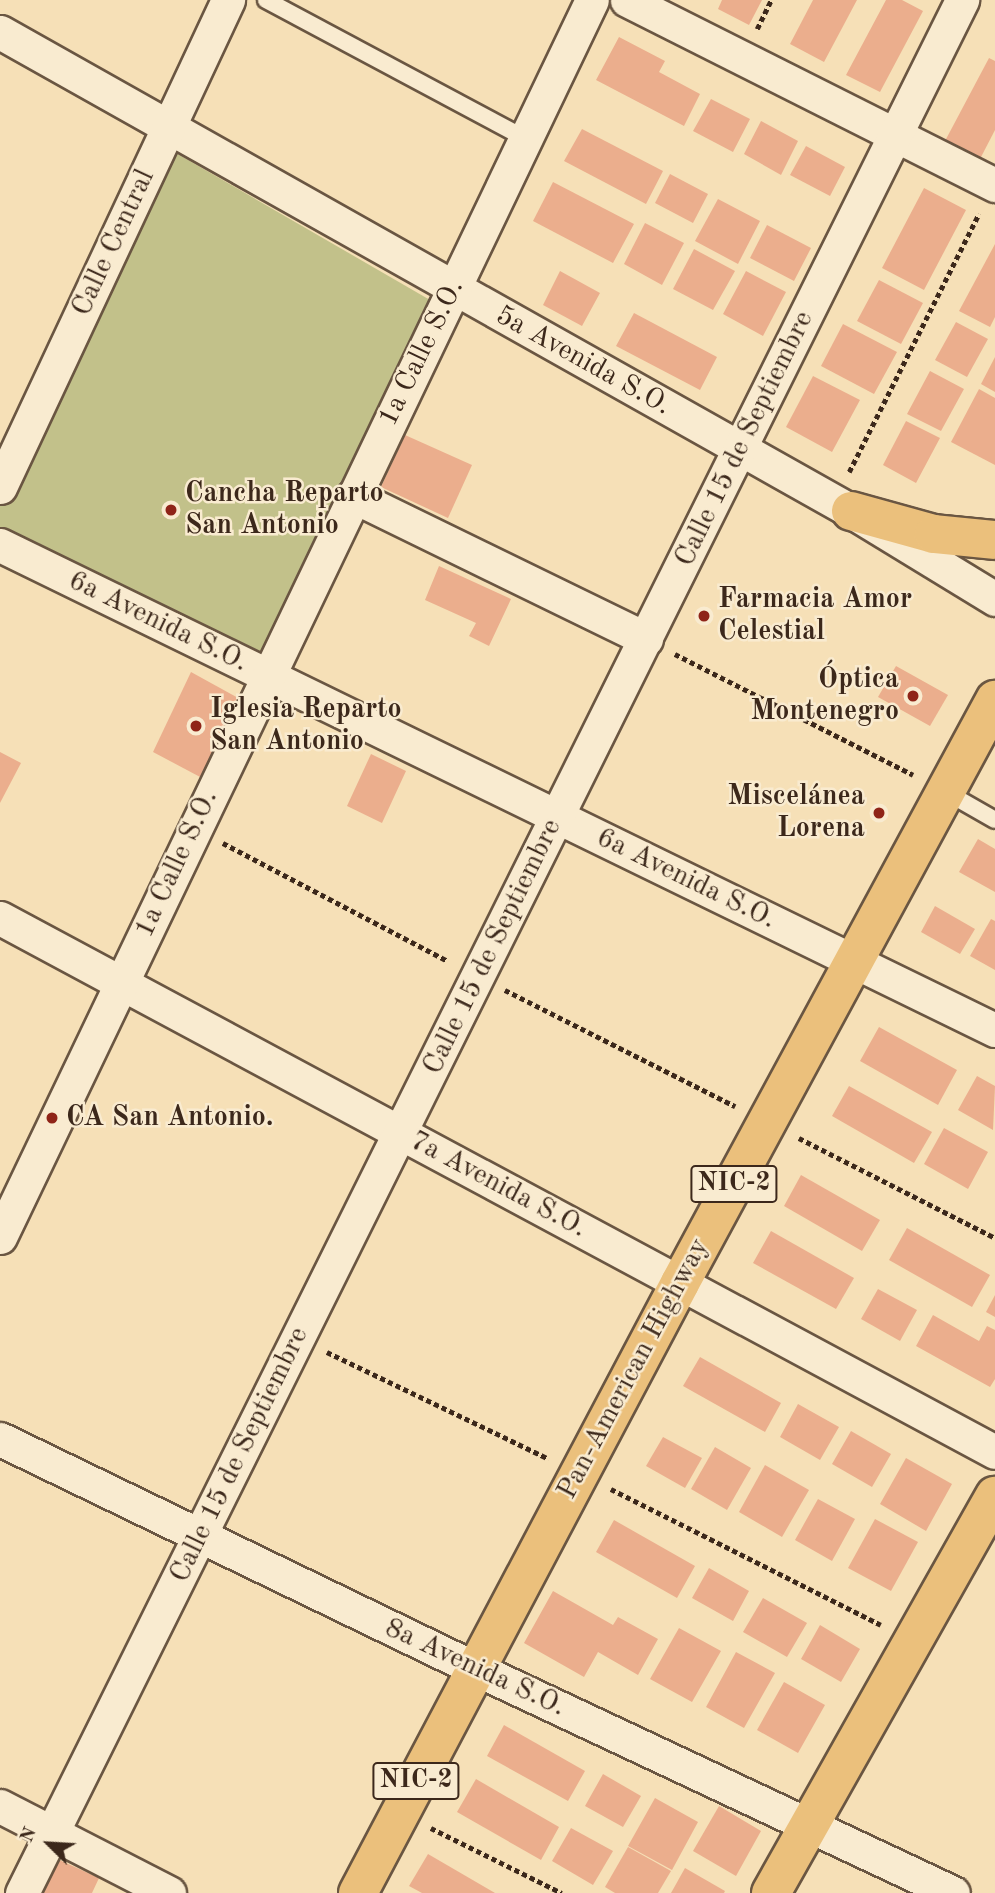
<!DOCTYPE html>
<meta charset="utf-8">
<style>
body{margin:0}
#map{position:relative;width:995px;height:1893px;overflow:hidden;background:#f6e0b7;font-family:"Old Standard TT",serif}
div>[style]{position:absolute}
.green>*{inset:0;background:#c2c18a}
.building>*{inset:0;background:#ebae8d}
.path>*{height:4.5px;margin-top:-2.25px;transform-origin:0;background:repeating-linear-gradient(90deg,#3c281b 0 5px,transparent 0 8.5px)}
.roads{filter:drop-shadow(2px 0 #6a5642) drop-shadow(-2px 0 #6a5642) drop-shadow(0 2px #6a5642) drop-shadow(0 -2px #6a5642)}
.lane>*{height:16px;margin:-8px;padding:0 8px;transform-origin:8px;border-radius:8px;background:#f9ebd0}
.street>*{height:33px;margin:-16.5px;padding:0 16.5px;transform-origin:16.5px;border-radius:16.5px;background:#f9ebd0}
.highway>*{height:38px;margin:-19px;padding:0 19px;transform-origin:19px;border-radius:19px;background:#ebc07c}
.dots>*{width:19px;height:19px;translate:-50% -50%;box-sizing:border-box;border:4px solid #f9ebd0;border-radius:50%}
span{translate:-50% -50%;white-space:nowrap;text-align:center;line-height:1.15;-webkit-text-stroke:5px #f9ebd0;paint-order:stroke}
.shield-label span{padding:2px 5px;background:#f9ebd0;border:2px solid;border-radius:5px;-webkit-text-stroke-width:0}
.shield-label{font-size:26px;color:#3c281b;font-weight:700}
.street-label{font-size:28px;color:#3c281b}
.poi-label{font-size:28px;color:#3c281b;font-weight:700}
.left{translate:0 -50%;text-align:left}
.right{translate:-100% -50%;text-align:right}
.north{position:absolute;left:14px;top:1809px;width:70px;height:70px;-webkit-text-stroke:5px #f9ebd0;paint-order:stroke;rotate:294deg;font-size:19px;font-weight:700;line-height:28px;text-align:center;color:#3c281b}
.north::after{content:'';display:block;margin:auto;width:24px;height:32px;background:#3c281b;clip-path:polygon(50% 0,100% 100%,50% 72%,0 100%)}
</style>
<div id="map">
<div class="green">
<i style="clip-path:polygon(162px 145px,430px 300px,268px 657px,0 534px,0 497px)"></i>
</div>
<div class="building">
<i style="clip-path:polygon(722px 0,762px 0,749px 25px,718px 9px)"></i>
<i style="clip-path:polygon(813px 0,857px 0,824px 62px,790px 44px)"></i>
<i style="clip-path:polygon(886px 0,902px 0,923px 11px,880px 92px,846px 75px)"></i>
<i style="clip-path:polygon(619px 37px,665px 61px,659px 72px,700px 94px,684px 126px,596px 80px)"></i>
<i style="clip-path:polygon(989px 58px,995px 61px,995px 130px,980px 159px,945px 141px)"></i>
<i style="clip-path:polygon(711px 99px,750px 119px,733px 152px,693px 131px)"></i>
<i style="clip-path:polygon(761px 121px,798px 141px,781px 175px,744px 154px)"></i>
<i style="clip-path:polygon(582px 129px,663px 171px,646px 204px,564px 161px)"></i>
<i style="clip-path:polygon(806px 146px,845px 167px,830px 196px,790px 175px)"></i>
<i style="clip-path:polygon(670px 174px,708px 194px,693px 223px,655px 203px)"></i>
<i style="clip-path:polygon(553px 182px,634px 224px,613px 263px,533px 221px)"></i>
<i style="clip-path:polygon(924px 188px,966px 210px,924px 290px,882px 268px)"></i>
<i style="clip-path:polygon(718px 199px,760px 221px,738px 264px,695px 241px)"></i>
<i style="clip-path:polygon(645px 223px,684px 243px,662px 285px,624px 264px)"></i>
<i style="clip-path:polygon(767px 225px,811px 248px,794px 281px,750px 258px)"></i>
<i style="clip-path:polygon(995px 244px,995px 317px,990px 327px,959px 311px)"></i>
<i style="clip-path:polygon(694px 249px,735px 271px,713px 310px,673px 289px)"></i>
<i style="clip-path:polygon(560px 271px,600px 293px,582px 326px,543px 305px)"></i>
<i style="clip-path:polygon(746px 271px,786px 292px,763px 336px,723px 314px)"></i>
<i style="clip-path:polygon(879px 280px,923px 303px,901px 344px,857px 321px)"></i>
<i style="clip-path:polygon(634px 313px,717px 357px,700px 390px,616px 346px)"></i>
<i style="clip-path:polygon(956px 322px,988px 339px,967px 377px,935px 360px)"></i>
<i style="clip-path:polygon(843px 324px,897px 352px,874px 394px,821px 366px)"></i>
<i style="clip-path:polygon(995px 357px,995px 392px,981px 384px)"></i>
<i style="clip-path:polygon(930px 371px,964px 389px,941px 431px,907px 414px)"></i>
<i style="clip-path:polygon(813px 376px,860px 400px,832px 452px,786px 427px)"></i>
<i style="clip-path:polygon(979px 389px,995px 398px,995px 465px,951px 442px)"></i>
<i style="clip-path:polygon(906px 421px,940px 438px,916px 483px,883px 465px)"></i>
<i style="clip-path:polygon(405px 435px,472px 465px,448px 518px,381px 487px)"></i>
<i style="clip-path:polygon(439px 566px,511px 599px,489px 646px,469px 636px,476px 623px,425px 600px)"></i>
<i style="clip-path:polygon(896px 666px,948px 695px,930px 726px,878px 697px)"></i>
<i style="clip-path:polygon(191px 672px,240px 699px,202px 778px,153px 752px)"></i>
<i style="clip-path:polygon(0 752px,21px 763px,0 803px)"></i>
<i style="clip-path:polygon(371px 754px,406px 771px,382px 823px,347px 806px)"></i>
<i style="clip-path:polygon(978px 839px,995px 849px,995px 892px,959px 872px)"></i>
<i style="clip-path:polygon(935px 906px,975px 929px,960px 954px,921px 932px)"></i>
<i style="clip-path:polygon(991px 919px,995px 921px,995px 970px,970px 956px)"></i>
<i style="clip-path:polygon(879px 1027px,957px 1070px,938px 1105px,860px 1061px)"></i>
<i style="clip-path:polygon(977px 1076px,995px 1086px,993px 1130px,958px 1110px)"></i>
<i style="clip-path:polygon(849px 1086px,932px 1132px,914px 1163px,832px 1116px)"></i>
<i style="clip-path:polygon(944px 1128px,988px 1152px,968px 1189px,924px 1164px)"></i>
<i style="clip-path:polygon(801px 1175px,880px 1220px,862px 1251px,784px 1206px)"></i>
<i style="clip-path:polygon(907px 1228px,990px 1275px,972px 1307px,889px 1260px)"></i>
<i style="clip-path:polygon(771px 1231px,854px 1278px,836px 1309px,753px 1263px)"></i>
<i style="clip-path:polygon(878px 1289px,917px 1310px,900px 1341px,861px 1319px)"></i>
<i style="clip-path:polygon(995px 1295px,995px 1317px,986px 1312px)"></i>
<i style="clip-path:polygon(933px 1315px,979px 1341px,987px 1326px,995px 1330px,995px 1379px,990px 1387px,916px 1346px)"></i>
<i style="clip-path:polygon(700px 1357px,781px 1403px,765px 1432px,683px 1386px)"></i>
<i style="clip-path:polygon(798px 1404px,839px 1427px,820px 1460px,780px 1437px)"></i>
<i style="clip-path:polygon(851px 1431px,891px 1454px,872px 1487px,832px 1464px)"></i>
<i style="clip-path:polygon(663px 1437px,702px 1458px,685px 1488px,646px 1466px)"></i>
<i style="clip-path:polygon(715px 1447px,751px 1468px,727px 1510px,691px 1489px)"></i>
<i style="clip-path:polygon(906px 1458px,952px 1484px,926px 1531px,880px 1504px)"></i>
<i style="clip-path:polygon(765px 1465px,809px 1490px,782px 1537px,739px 1512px)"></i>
<i style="clip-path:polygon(818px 1499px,855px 1519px,832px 1561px,795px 1540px)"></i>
<i style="clip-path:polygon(875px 1519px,918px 1542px,891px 1591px,848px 1568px)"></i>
<i style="clip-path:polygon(614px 1520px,695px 1566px,677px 1598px,596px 1552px)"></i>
<i style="clip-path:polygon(709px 1568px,749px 1591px,733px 1621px,692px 1598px)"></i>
<i style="clip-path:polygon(553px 1591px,613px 1625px,618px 1617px,658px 1639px,638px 1675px,598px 1652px,584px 1677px,524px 1643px)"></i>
<i style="clip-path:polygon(763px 1598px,807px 1623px,787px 1657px,743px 1632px)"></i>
<i style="clip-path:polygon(820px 1625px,860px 1649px,841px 1682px,801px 1659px)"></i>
<i style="clip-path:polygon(679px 1628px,721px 1651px,692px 1702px,650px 1679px)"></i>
<i style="clip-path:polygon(736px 1652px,775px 1673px,744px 1728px,706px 1707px)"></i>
<i style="clip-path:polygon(784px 1682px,825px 1705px,798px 1753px,757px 1730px)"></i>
<i style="clip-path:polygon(504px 1725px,585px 1771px,568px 1801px,487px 1756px)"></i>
<i style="clip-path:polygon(603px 1774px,641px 1796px,623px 1827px,585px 1806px)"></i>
<i style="clip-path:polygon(476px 1779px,559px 1827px,541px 1860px,457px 1812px)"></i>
<i style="clip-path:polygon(655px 1798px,698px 1822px,672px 1870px,628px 1846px)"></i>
<i style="clip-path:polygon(719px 1806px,761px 1831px,736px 1876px,693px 1851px)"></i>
<i style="clip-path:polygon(571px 1828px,613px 1851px,593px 1885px,552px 1861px)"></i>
<i style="clip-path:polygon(628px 1847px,671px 1871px,658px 1893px,615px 1893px,605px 1887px)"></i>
<i style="clip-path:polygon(428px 1854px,495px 1893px,422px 1893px,409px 1886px)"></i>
<i style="clip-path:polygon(55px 1858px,99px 1878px,92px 1893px,39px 1893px)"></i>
<i style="clip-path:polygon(685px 1868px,725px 1891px,724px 1893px,671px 1893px)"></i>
</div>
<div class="path">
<i style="left:757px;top:29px;width:32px;rotate:-64deg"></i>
<i style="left:849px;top:472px;width:289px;rotate:-63.3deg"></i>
<i style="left:675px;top:654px;width:267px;rotate:26.9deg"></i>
<i style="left:223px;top:843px;width:254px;rotate:27.7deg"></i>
<i style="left:505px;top:990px;width:258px;rotate:26.8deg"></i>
<i style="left:799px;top:1138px;width:220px;rotate:27deg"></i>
<i style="left:327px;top:1352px;width:246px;rotate:25.7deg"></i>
<i style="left:611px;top:1489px;width:302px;rotate:26.7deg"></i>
<i style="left:431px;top:1828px;width:146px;rotate:26.4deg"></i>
</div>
<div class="roads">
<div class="lane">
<i style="left:266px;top:0;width:295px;rotate:28.1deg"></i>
<i style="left:946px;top:792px;width:56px;rotate:29.7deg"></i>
</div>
<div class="street">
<i style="left:627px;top:0;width:412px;rotate:26.7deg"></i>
<i style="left:0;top:32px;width:977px;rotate:29.37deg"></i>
<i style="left:851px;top:511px;width:169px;rotate:31.4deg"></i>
<i style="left:0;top:487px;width:538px;rotate:-64.91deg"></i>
<i style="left:353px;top:496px;width:326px;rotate:26deg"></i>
<i style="left:0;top:545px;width:1107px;rotate:25.99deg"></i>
<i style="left:0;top:918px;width:1129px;rotate:28.22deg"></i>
<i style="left:0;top:1237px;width:1371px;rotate:-64.43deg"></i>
<i style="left:0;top:1439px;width:526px;rotate:25.79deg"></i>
<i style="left:474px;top:1668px;width:529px;rotate:25.16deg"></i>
<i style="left:0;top:1806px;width:190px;rotate:27.2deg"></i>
<i style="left:22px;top:1893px;width:2114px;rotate:-63.59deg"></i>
</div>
<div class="highway">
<i style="left:851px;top:511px;width:86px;rotate:15.5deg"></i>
<i style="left:934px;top:534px;width:61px;rotate:5.6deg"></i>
<i style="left:358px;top:1893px;width:690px;rotate:-62.17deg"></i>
<i style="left:680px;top:1283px;width:663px;rotate:-61.62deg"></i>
<i style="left:771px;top:1893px;width:456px;rotate:-60.6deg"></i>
</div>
</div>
<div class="dots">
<i style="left:171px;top:510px;background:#8f2418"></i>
<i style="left:704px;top:616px;background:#8f2418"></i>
<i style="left:913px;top:696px;background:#8f2418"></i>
<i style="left:196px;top:726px;background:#8f2418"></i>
<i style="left:879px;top:813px;background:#8f2418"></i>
<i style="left:52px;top:1118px;background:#8f2418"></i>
</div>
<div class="shield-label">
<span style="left:734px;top:1184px">NIC-2</span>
<span style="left:416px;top:1781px">NIC-2</span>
</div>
<div class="street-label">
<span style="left:114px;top:243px;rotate:-65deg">Calle Central</span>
<span style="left:422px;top:353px;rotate:-64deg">1a Calle S.O.</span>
<span style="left:583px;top:361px;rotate:29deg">5a Avenida S.O.</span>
<span style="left:745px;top:439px;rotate:-64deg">Calle 15 de Septiembre</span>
<span style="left:158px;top:622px;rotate:26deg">6a Avenida S.O.</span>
<span style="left:177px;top:864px;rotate:-65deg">1a Calle S.O.</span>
<span style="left:686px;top:879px;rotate:26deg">6a Avenida S.O.</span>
<span style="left:493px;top:947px;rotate:-64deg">Calle 15 de Septiembre</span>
<span style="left:498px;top:1185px;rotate:28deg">7a Avenida S.O.</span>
<span style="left:634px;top:1369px;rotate:-62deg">Pan-American Highway</span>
<span style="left:240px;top:1455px;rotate:-64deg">Calle 15 de Septiembre</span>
<span style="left:475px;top:1668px;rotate:25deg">8a Avenida S.O.</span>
</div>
<div class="poi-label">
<span class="left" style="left:185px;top:510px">Cancha Reparto<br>San Antonio</span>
<span class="left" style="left:718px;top:616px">Farmacia Amor<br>Celestial</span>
<span class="right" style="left:899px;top:696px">Óptica<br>Montenegro</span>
<span class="left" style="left:210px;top:726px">Iglesia Reparto<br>San Antonio</span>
<span class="right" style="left:865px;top:813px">Miscelánea<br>Lorena</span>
<span class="left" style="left:66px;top:1118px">CA San Antonio.</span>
</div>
<div class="north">N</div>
</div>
